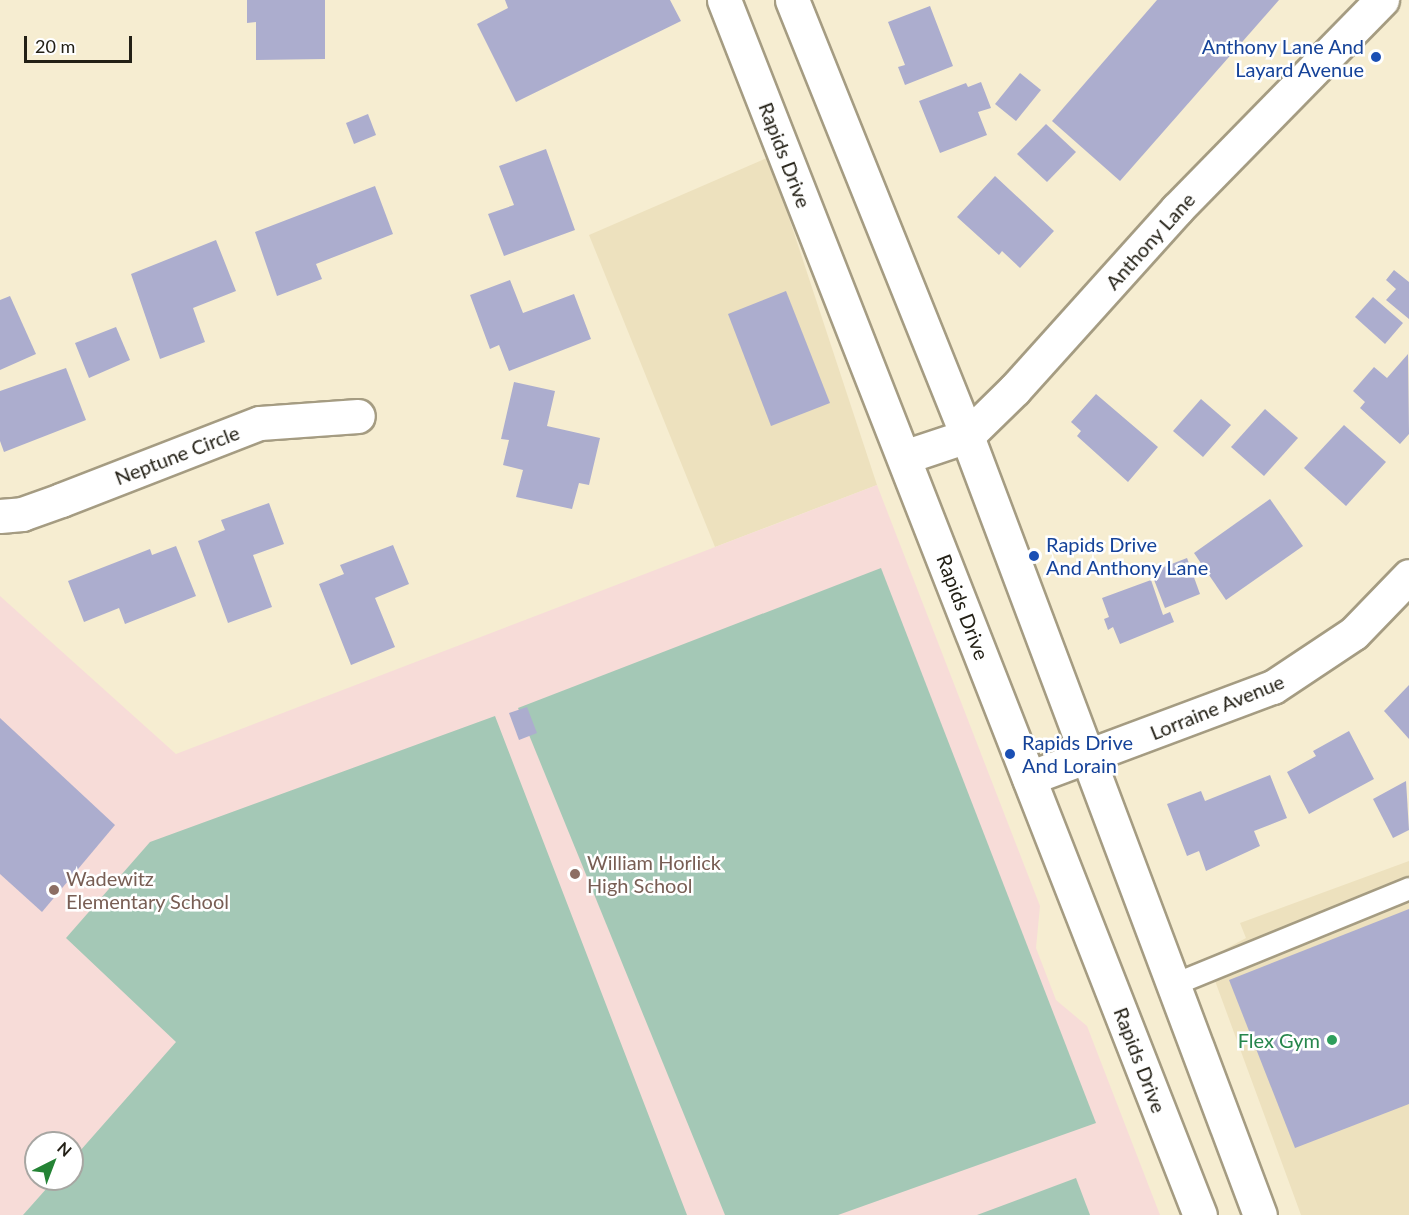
<!DOCTYPE html>
<style>
body{margin:0}
#map{position:relative;width:1409px;height:1215px;overflow:hidden;background:#f6edd1;font-family:Lato,sans-serif}
div>[style]{position:absolute}
.built>*{inset:0;background:#ede1be}
.education>*{inset:0;background:#f7dcd8}
.green>*{inset:0;background:#a4c8b6}
.building>*{inset:0;background:#acadce}
.roads{filter:drop-shadow(2px 0 #a59c82) drop-shadow(-2px 0 #a59c82) drop-shadow(0 2px #a59c82) drop-shadow(0 -2px #a59c82)}
.lane>*{height:21px;margin:-10.5px;padding:0 10.5px;transform-origin:10.5px;border-radius:10.5px;background:#fff}
.street>*{height:33px;margin:-16.5px;padding:0 16.5px;transform-origin:16.5px;border-radius:16.5px;background:#fff}
.secondary>*{height:33px;margin:-16.5px;padding:0 16.5px;transform-origin:16.5px;border-radius:16.5px;background:#fff}
.dots>*{width:16px;height:16px;translate:-50% -50%;box-sizing:border-box;border:3px solid #fff;border-radius:50%}
span{translate:-50% -50%;white-space:nowrap;text-align:center;line-height:1.15;-webkit-text-stroke:5px #fff;paint-order:stroke}
.transit-label{font-size:20px;color:#164399}
.right{translate:-100% -50%;text-align:right}
.left{translate:0 -50%;text-align:left}
.street-label{font-size:20px;color:#232016}
.education-label{font-size:20px;color:#785e54}
.leisure-label{font-size:20px;color:#27864d}
.north{position:absolute;left:24px;top:1131px;width:60px;height:60px;box-sizing:border-box;background:#fff;border:2px solid #a7a6a2;border-radius:50%;rotate:42deg;font-size:16px;font-weight:700;line-height:24px;text-align:center;color:#232016}
.north::after{content:'';display:block;margin:auto;width:21px;height:27px;background:#248335;clip-path:polygon(50% 0,100% 100%,50% 72%,0 100%)}
.scale{position:absolute;left:24px;top:36px;width:108px;height:27px;box-sizing:border-box;border:3px solid #232016;border-top:0;padding-left:8px;font-size:18px;line-height:21px;white-space:nowrap;color:#232016;-webkit-text-stroke:4px #fff;paint-order:stroke}
</style>
<div id="map">
<div class="built">
<i style="clip-path:polygon(769px 157px,877px 485px,715px 547px,589px 235px)"></i>
<i style="clip-path:polygon(1409px 861px,1409px 1215px,1301px 1215px,1207px 959px,1246px 938px,1240px 923px)"></i>
</div>
<div class="education">
<i style="clip-path:polygon(evenodd,877px 485px,1040px 906px,1036px 948px,1056px 1000px,1087px 1026px,1160px 1215px,0 1215px,0 596px,176px 754px,877px 485px,36px 1143px,72px 1143px,72px 1179px,36px 1179px,36px 1143px)"></i>
</div>
<div class="green">
<i style="clip-path:polygon(881px 568px,1096px 1123px,838px 1215px,725px 1215px,518px 708px)"></i>
<i style="clip-path:polygon(495px 716px,687px 1215px,23px 1215px,55px 1179px,72px 1179px,72px 1160px,176px 1042px,66px 938px,150px 842px)"></i>
<i style="clip-path:polygon(1076px 1178px,1090px 1215px,977px 1215px)"></i>
</div>
<div class="building">
<i style="clip-path:polygon(247px 0,325px 0,325px 59px,256px 60px,256px 22px,247px 23px)"></i>
<i style="clip-path:polygon(505px 0,670px 0,681px 21px,516px 102px,477px 24px,508px 8px)"></i>
<i style="clip-path:polygon(1157px 0,1279px 0,1120px 181px,1052px 121px)"></i>
<i style="clip-path:polygon(930px 6px,953px 66px,905px 85px,898px 67px,905px 65px,888px 22px)"></i>
<i style="clip-path:polygon(1020px 73px,1041px 90px,1016px 121px,995px 104px)"></i>
<i style="clip-path:polygon(981px 82px,991px 108px,978px 112px,987px 135px,940px 153px,919px 101px,966px 83px,968px 87px)"></i>
<i style="clip-path:polygon(368px 114px,376px 135px,354px 144px,346px 123px)"></i>
<i style="clip-path:polygon(1046px 124px,1076px 152px,1047px 182px,1017px 154px)"></i>
<i style="clip-path:polygon(546px 149px,575px 230px,504px 256px,488px 214px,514px 205px,499px 166px)"></i>
<i style="clip-path:polygon(995px 176px,1054px 231px,1020px 268px,1002px 251px,999px 255px,957px 217px)"></i>
<i style="clip-path:polygon(375px 186px,393px 234px,316px 264px,322px 279px,277px 296px,255px 232px)"></i>
<i style="clip-path:polygon(216px 240px,236px 291px,193px 308px,205px 342px,160px 359px,131px 274px)"></i>
<i style="clip-path:polygon(1394px 270px,1409px 282px,1409px 319px,1386px 300px,1396px 289px,1386px 280px)"></i>
<i style="clip-path:polygon(510px 280px,523px 313px,574px 294px,591px 339px,509px 371px,499px 345px,490px 349px,470px 295px)"></i>
<i style="clip-path:polygon(786px 291px,830px 403px,771px 426px,728px 314px)"></i>
<i style="clip-path:polygon(10px 296px,36px 354px,0 370px,0 300px)"></i>
<i style="clip-path:polygon(1373px 297px,1403px 323px,1385px 344px,1355px 317px)"></i>
<i style="clip-path:polygon(116px 327px,130px 360px,89px 378px,75px 343px)"></i>
<i style="clip-path:polygon(1408px 354px,1409px 434px,1400px 444px,1360px 408px,1365px 402px,1353px 391px,1374px 367px,1387px 378px)"></i>
<i style="clip-path:polygon(66px 368px,86px 420px,4px 452px,0 441px,0 391px)"></i>
<i style="clip-path:polygon(514px 382px,555px 391px,547px 426px,600px 438px,589px 485px,579px 483px,572px 509px,516px 497px,523px 470px,503px 465px,509px 440px,501px 439px)"></i>
<i style="clip-path:polygon(1096px 394px,1158px 447px,1128px 482px,1077px 436px,1081px 431px,1071px 422px)"></i>
<i style="clip-path:polygon(1201px 399px,1231px 425px,1203px 457px,1173px 431px)"></i>
<i style="clip-path:polygon(1265px 409px,1298px 438px,1264px 476px,1231px 447px)"></i>
<i style="clip-path:polygon(1344px 425px,1386px 462px,1346px 506px,1304px 468px)"></i>
<i style="clip-path:polygon(1270px 499px,1303px 546px,1226px 600px,1194px 553px)"></i>
<i style="clip-path:polygon(269px 503px,284px 544px,253px 555px,272px 607px,228px 623px,198px 541px,225px 530px,221px 520px)"></i>
<i style="clip-path:polygon(393px 545px,409px 584px,375px 598px,395px 647px,351px 665px,319px 584px,344px 574px,340px 565px)"></i>
<i style="clip-path:polygon(176px 546px,196px 596px,125px 624px,119px 608px,84px 622px,68px 581px,150px 549px,152px 555px)"></i>
<i style="clip-path:polygon(1187px 558px,1200px 594px,1165px 608px,1151px 572px)"></i>
<i style="clip-path:polygon(1151px 580px,1163px 615px,1170px 612px,1174px 622px,1120px 644px,1113px 627px,1108px 630px,1104px 619px,1109px 617px,1102px 598px)"></i>
<i style="clip-path:polygon(1409px 685px,1409px 739px,1384px 711px)"></i>
<i style="clip-path:polygon(527px 707px,537px 733px,519px 740px,509px 713px)"></i>
<i style="clip-path:polygon(0 718px,115px 825px,42px 912px,0 874px)"></i>
<i style="clip-path:polygon(1349px 731px,1374px 779px,1309px 814px,1287px 772px,1316px 756px,1313px 751px)"></i>
<i style="clip-path:polygon(1270px 775px,1287px 818px,1254px 831px,1260px 846px,1206px 871px,1199px 851px,1187px 856px,1167px 804px,1201px 791px,1205px 801px)"></i>
<i style="clip-path:polygon(1406px 781px,1409px 830px,1393px 838px,1373px 799px)"></i>
<i style="clip-path:polygon(1409px 909px,1409px 1104px,1295px 1148px,1229px 980px)"></i>
</div>
<div class="roads">
<div class="lane">
<i style="left:1174px;top:984px;width:254px;rotate:-22.2deg"></i>
</div>
<div class="street">
<i style="left:904px;top:457px;width:66px;rotate:-18.4deg"></i>
<i style="left:967px;top:436px;width:67px;rotate:-44.4deg"></i>
<i style="left:1015px;top:389px;width:242px;rotate:-48deg"></i>
<i style="left:1177px;top:209px;width:293px;rotate:-45.6deg"></i>
<i style="left:0;top:516px;width:22px;rotate:-5deg"></i>
<i style="left:22px;top:514px;width:41px;rotate:-19.7deg"></i>
<i style="left:61px;top:500px;width:213px;rotate:-21.2deg"></i>
<i style="left:260px;top:423px;width:98px;rotate:-4.1deg"></i>
<i style="left:1029px;top:778px;width:260px;rotate:-20.5deg"></i>
<i style="left:1273px;top:687px;width:97px;rotate:-33.7deg"></i>
<i style="left:1354px;top:633px;width:79px;rotate:-46deg"></i>
</div>
<div class="secondary">
<i style="left:724px;top:0;width:1305px;rotate:68.61deg"></i>
<i style="left:792px;top:0;width:470px;rotate:68.1deg"></i>
<i style="left:967px;top:436px;width:832px;rotate:69.39deg"></i>
</div>
</div>
<div class="dots">
<i style="left:1376px;top:57px;background:#1a4fb4"></i>
<i style="left:1034px;top:556px;background:#1a4fb4"></i>
<i style="left:1010px;top:754px;background:#1a4fb4"></i>
<i style="left:575px;top:874px;background:#8d6e63"></i>
<i style="left:54px;top:890px;background:#8d6e63"></i>
<i style="left:1332px;top:1040px;background:#2e9e5b"></i>
</div>
<div class="transit-label">
<span class="right" style="left:1364px;top:58px">Anthony Lane And<br>Layard Avenue</span>
<span class="left" style="left:1046px;top:556px">Rapids Drive<br>And Anthony Lane</span>
<span class="left" style="left:1022px;top:754px">Rapids Drive<br>And Lorain</span>
</div>
<div class="street-label">
<span style="left:785px;top:155px;rotate:69deg">Rapids Drive</span>
<span style="left:1150px;top:241px;rotate:-48deg">Anthony Lane</span>
<span style="left:177px;top:455px;rotate:-21deg">Neptune Circle</span>
<span style="left:963px;top:607px;rotate:69deg">Rapids Drive</span>
<span style="left:1217px;top:707px;rotate:-22deg">Lorraine Avenue</span>
<span style="left:1140px;top:1060px;rotate:69deg">Rapids Drive</span>
</div>
<div class="education-label">
<span class="left" style="left:587px;top:874px">William Horlick<br>High School</span>
<span class="left" style="left:66px;top:890px">Wadewitz<br>Elementary School</span>
</div>
<div class="leisure-label">
<span class="right" style="left:1320px;top:1040px">Flex Gym</span>
</div>
<div class="north">N</div>
<div class="scale">20 m</div>
</div>
